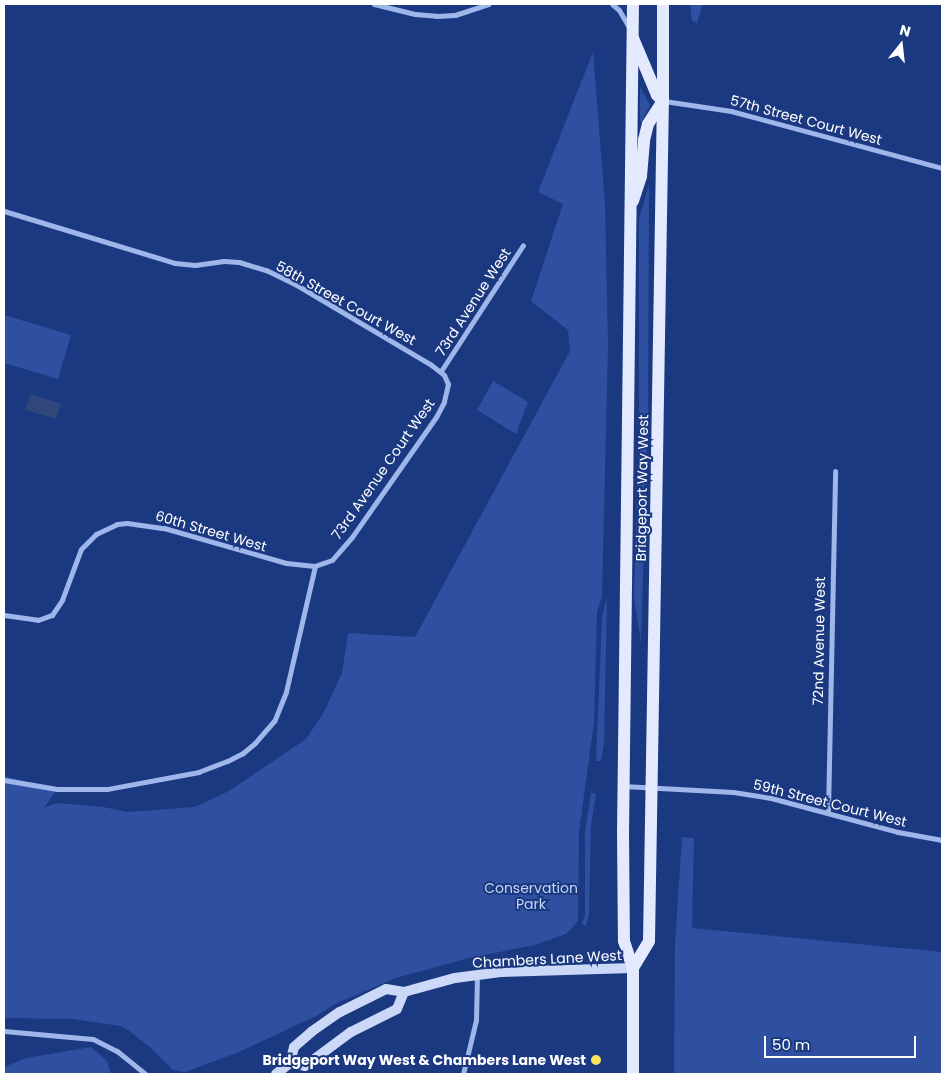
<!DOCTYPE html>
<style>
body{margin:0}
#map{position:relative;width:946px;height:1078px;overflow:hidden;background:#1b3981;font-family:Poppins,sans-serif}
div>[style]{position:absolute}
.green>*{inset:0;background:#2f50a0}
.water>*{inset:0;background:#31477c}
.street>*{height:5px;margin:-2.5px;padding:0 2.5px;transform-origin:2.5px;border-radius:2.5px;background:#9fb6ea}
.secondary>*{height:10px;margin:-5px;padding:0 5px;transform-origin:5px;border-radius:5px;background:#cbd8f7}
.primary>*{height:12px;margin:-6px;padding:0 6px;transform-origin:6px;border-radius:6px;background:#e3e9fe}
.dots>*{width:14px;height:14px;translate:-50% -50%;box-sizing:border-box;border:2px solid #1b3981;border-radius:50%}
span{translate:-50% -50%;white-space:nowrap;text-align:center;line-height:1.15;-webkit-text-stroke:4px #1b3981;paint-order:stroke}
.street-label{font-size:14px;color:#fff}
.park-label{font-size:14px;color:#c4d4f7}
.poi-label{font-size:14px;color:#fff;font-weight:700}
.right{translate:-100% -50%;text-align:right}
.frame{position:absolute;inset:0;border:5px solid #fff;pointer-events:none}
.north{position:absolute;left:876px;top:20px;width:50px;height:50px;-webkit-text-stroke:4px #1b3981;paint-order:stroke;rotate:16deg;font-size:14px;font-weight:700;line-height:20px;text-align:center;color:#fff}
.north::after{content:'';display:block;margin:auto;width:18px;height:22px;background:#fff;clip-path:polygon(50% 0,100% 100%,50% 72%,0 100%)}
.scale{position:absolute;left:764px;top:1036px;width:152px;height:22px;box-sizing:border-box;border:2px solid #fff;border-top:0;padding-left:6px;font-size:15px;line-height:18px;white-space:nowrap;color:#fff;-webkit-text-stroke:4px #1b3981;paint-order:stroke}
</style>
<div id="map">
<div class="green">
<i style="clip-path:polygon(690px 4px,703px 4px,697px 23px,692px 21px)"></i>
<i style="clip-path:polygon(593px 52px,605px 203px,608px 347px,602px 596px,597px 612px,594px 722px,579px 832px,578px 921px,566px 934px,535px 945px,469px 958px,396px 978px,337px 1003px,316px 1016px,239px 1052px,185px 1072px,173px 1070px,152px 1049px,128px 1030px,120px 1026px,74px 1019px,4px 1018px,4px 776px,57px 789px,44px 808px,57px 803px,103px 807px,128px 812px,195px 807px,229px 791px,306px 739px,324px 712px,342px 673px,348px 633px,415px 637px,570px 351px,568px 330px,531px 301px,563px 204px,538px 192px)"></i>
<i style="clip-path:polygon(640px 87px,650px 105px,641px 123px,640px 120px)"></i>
<i style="clip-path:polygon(649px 184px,648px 408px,641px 643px,634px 598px,639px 434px,639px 219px)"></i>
<i style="clip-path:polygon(4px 315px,71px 335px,58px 379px,4px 363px)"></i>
<i style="clip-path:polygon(493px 381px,528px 402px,516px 434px,477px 410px)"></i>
<i style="clip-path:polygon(607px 597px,604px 743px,601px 761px,596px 761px,602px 617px)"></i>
<i style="clip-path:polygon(591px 793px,596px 794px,591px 825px,589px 914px,586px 926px,582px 924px,585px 915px,585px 832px)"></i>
<i style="clip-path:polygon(682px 837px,694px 838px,692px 928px,942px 952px,942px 1074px,674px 1074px,675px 944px)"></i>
<i style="clip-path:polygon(91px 1047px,107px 1061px,111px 1074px,4px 1074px,4px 1067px,26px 1058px)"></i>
</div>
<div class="water">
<i style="clip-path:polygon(30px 394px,61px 404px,56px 419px,25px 410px)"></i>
</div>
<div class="street">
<i style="left:374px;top:4px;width:42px;rotate:13.7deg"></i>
<i style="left:415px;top:14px;width:21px;rotate:5deg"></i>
<i style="left:436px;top:16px;width:19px;rotate:-3deg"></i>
<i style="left:455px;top:15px;width:35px;rotate:-18deg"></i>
<i style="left:612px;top:4px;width:9px;rotate:41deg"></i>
<i style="left:619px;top:10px;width:20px;rotate:60deg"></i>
<i style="left:664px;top:101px;width:68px;rotate:8.5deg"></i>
<i style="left:731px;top:111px;width:219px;rotate:15.1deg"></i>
<i style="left:4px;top:211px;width:179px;rotate:16.9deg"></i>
<i style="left:175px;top:263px;width:20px;rotate:6deg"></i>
<i style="left:195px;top:265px;width:29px;rotate:-8deg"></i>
<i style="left:224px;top:261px;width:15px;rotate:4deg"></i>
<i style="left:239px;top:262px;width:28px;rotate:17deg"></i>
<i style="left:266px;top:270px;width:32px;rotate:26deg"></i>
<i style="left:295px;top:284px;width:157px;rotate:30.7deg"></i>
<i style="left:430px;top:364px;width:18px;rotate:38deg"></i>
<i style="left:444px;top:375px;width:10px;rotate:66deg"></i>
<i style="left:448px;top:384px;width:18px;rotate:103deg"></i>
<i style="left:444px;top:402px;width:17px;rotate:118deg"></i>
<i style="left:436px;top:417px;width:146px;rotate:125deg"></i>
<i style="left:352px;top:537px;width:30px;rotate:131deg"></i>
<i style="left:332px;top:560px;width:18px;rotate:161deg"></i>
<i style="left:315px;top:566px;width:129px;rotate:103deg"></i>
<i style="left:286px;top:692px;width:31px;rotate:112deg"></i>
<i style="left:274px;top:721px;width:29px;rotate:131deg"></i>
<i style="left:255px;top:743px;width:16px;rotate:140deg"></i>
<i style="left:243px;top:753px;width:18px;rotate:153deg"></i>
<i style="left:227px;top:761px;width:30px;rotate:159deg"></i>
<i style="left:199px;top:772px;width:94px;rotate:169.5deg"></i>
<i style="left:107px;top:789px;width:50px;rotate:180deg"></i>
<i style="left:57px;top:789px;width:54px;rotate:-170.4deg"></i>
<i style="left:441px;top:371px;width:150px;rotate:-56.9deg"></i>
<i style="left:4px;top:615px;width:34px;rotate:8deg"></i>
<i style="left:38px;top:620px;width:15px;rotate:-20deg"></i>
<i style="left:52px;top:615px;width:18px;rotate:-56deg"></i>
<i style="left:62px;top:600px;width:54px;rotate:-69.6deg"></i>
<i style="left:81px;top:549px;width:21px;rotate:-45deg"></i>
<i style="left:96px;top:534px;width:23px;rotate:-25deg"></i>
<i style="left:117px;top:524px;width:10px;rotate:-6deg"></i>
<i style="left:127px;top:523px;width:37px;rotate:8deg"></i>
<i style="left:164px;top:528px;width:127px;rotate:16deg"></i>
<i style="left:286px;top:563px;width:29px;rotate:6deg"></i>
<i style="left:623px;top:786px;width:110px;rotate:3.1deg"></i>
<i style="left:733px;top:792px;width:38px;rotate:9deg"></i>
<i style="left:771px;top:798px;width:131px;rotate:15deg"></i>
<i style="left:898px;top:832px;width:45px;rotate:10.3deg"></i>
<i style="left:828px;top:812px;width:341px;rotate:-88.8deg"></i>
<i style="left:4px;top:1031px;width:89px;rotate:5.1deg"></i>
<i style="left:93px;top:1039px;width:27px;rotate:27deg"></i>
<i style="left:117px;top:1051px;width:36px;rotate:39deg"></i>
<i style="left:463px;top:1074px;width:56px;rotate:-76.5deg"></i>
<i style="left:476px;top:1020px;width:45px;rotate:-88.7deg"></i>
</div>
<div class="secondary">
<i style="left:290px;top:1063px;width:15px;rotate:11deg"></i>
<i style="left:305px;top:1066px;width:57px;rotate:-36.5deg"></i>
<i style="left:351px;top:1032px;width:51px;rotate:-26.6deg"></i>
<i style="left:397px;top:1009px;width:18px;rotate:-68deg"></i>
<i style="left:276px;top:1074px;width:18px;rotate:-38deg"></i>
<i style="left:290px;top:1063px;width:16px;rotate:-76deg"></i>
<i style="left:294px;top:1047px;width:23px;rotate:-41deg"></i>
<i style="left:311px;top:1032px;width:35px;rotate:-35deg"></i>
<i style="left:340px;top:1012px;width:51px;rotate:-26.6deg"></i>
<i style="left:386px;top:989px;width:18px;rotate:9deg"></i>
<i style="left:404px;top:992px;width:53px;rotate:-15.4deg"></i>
<i style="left:455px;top:978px;width:46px;rotate:-7.4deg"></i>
<i style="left:501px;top:972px;width:132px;rotate:-1.7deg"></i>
</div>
<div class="primary">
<i style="left:633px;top:4px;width:828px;rotate:90.69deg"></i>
<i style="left:623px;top:832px;width:109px;rotate:89.5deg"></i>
<i style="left:624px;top:941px;width:28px;rotate:72deg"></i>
<i style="left:633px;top:968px;width:106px;rotate:90deg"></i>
<i style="left:633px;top:38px;width:62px;rotate:67.2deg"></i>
<i style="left:657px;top:95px;width:8px;rotate:45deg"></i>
<i style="left:633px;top:201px;width:26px;rotate:-72deg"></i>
<i style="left:641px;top:176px;width:36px;rotate:-85deg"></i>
<i style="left:644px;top:140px;width:16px;rotate:-76deg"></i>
<i style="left:648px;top:124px;width:27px;rotate:-57deg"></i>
<i style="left:633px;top:968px;width:31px;rotate:-59deg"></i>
<i style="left:649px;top:941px;width:840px;rotate:-89.05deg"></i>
<i style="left:663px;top:101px;width:97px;rotate:-90deg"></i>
</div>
<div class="dots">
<i style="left:596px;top:1060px;background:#fbe45c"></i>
</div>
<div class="street-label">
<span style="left:806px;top:120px;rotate:15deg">57th Street Court West</span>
<span style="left:473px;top:302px;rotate:-57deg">73rd Avenue West</span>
<span style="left:346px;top:303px;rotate:29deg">58th Street Court West</span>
<span style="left:383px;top:469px;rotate:-55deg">73rd Avenue Court West</span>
<span style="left:642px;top:488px;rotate:-89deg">Bridgeport Way West</span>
<span style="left:211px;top:531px;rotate:16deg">60th Street West</span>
<span style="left:819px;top:641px;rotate:-89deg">72nd Avenue West</span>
<span style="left:830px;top:803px;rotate:14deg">59th Street Court West</span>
<span style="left:547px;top:959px;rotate:-3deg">Chambers Lane West</span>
</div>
<div class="park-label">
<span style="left:531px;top:896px">Conservation<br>Park</span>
</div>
<div class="poi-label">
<span class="right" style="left:586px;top:1060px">Bridgeport Way West &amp; Chambers Lane West</span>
</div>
<div class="frame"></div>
<div class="north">N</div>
<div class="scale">50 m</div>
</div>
